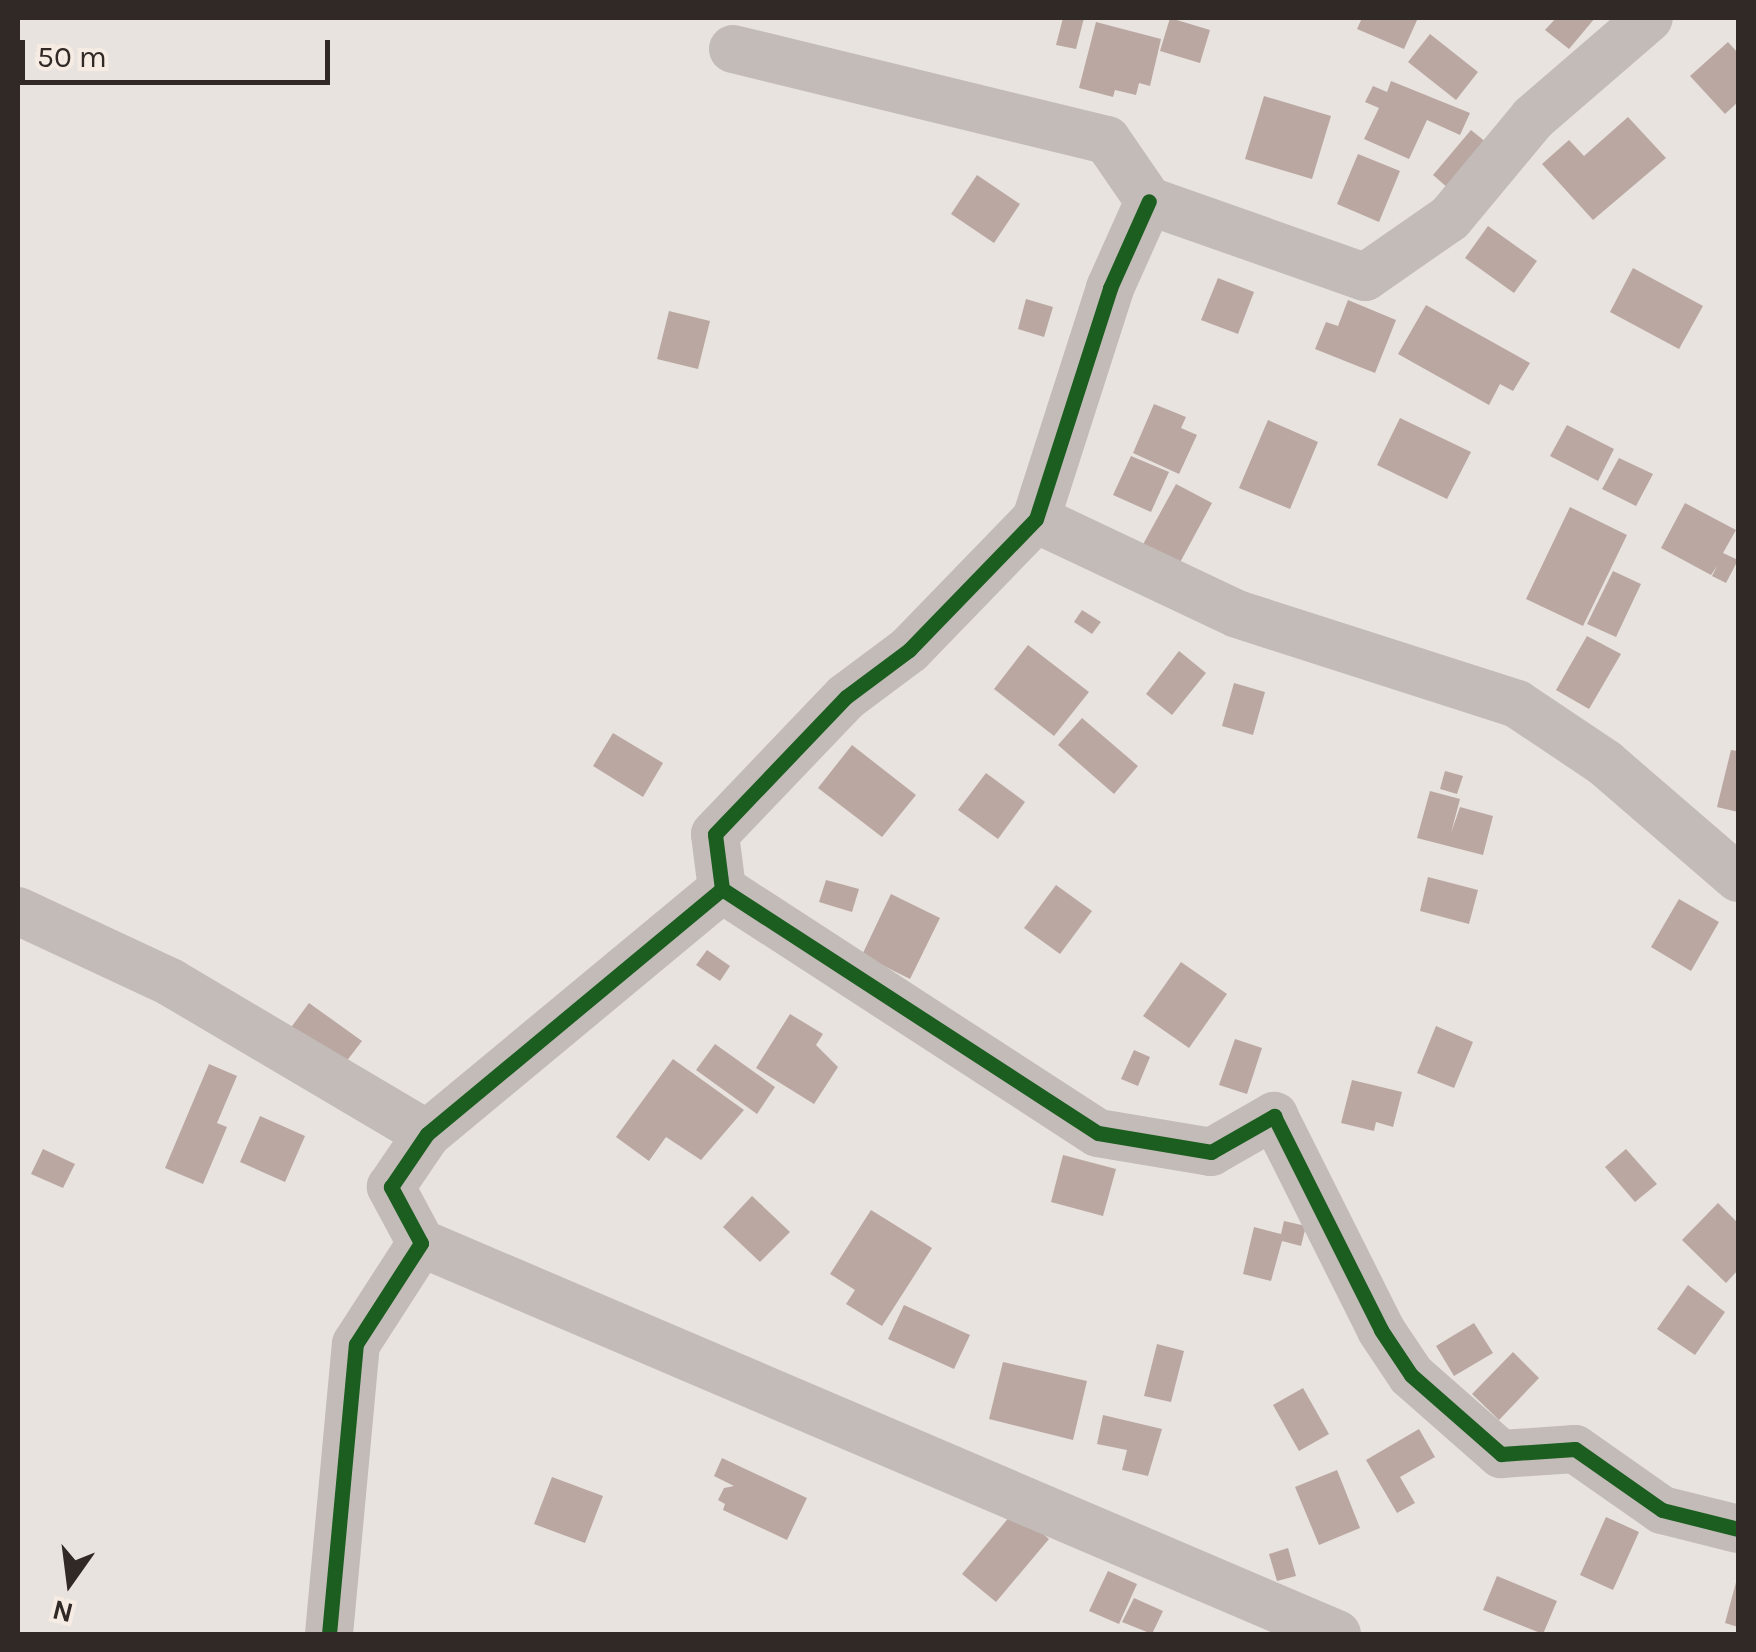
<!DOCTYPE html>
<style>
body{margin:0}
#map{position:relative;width:1756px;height:1652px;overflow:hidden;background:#e8e3de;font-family:Karla,sans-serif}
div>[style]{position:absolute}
.building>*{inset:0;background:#baa7a2}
.street>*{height:48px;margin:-24px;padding:0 24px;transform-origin:24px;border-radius:24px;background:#c2bbb7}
.cycleway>*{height:15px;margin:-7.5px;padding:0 7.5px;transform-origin:7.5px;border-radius:7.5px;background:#1b5e20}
span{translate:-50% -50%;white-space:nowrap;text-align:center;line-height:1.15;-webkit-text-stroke:8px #f6ece4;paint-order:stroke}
.frame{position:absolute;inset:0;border:20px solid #312926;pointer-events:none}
.north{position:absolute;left:20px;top:1532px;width:100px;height:100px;-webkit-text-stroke:8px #f6ece4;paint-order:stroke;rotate:194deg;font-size:28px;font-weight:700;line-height:40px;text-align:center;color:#312926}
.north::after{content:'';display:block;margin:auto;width:35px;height:45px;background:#312926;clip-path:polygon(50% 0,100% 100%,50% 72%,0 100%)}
.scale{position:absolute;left:20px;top:40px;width:310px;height:45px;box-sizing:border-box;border:5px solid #312926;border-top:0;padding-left:12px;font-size:30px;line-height:35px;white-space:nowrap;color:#312926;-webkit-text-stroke:8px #f6ece4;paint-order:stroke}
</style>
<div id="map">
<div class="building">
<i style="clip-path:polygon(1063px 18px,1084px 18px,1076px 49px,1056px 45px)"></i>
<i style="clip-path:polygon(1170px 18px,1210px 30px,1200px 63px,1160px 51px)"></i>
<i style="clip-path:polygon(1362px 18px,1418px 18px,1404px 49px,1357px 29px)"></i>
<i style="clip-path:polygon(1556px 18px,1595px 18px,1569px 49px,1545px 30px)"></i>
<i style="clip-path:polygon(1096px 22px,1161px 39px,1150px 86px,1139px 83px,1136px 95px,1115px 90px,1113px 97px,1079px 88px)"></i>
<i style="clip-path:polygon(1430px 34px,1478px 72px,1456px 100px,1408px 62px)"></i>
<i style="clip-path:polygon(1728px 42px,1738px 53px,1738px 102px,1725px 114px,1690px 76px)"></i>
<i style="clip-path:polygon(1391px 81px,1470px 113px,1460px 135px,1427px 120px,1409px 159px,1364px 139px,1379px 108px,1365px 102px,1373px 86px,1387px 92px)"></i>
<i style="clip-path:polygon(1264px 96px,1331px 116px,1312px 179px,1245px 159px)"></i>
<i style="clip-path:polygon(1628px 117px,1666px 158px,1593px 220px,1542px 164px,1569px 140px,1584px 156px)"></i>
<i style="clip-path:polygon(1471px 130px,1487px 143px,1448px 188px,1433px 175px)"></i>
<i style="clip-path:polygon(1358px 154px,1400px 171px,1379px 222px,1337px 204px)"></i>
<i style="clip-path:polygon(977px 175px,1020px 204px,994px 243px,951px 214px)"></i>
<i style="clip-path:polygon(1488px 226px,1537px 261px,1514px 293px,1465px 258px)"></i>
<i style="clip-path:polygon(1633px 268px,1703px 306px,1679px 349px,1610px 312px)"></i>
<i style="clip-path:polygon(1218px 278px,1254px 292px,1238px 334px,1201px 320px)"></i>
<i style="clip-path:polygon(1026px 299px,1053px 307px,1044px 337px,1018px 329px)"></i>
<i style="clip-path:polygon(1348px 300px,1396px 320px,1375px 373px,1315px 349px,1326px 322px,1338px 326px)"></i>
<i style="clip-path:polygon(1426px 305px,1530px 363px,1513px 391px,1500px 384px,1489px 405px,1398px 354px)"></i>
<i style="clip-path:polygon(669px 311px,710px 321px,698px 369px,657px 359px)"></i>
<i style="clip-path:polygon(1154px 404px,1186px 417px,1181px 428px,1197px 435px,1179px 474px,1133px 453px)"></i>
<i style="clip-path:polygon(1400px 418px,1471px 452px,1447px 499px,1377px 465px)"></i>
<i style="clip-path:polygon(1268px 420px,1318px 442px,1290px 509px,1239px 488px)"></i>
<i style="clip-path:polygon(1567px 425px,1614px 449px,1598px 481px,1550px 456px)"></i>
<i style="clip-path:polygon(1131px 456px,1169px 472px,1151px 512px,1113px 495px)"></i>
<i style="clip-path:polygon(1619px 458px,1653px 474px,1636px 506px,1602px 489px)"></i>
<i style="clip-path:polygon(1176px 484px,1212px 503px,1177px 568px,1141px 548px)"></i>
<i style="clip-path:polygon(1685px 503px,1736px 530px,1723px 553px,1738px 560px,1726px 583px,1712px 576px,1717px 566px,1711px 575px,1661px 548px)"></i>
<i style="clip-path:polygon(1570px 507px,1627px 535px,1583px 626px,1526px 599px)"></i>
<i style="clip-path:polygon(1613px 571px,1641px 584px,1616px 637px,1587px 624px)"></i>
<i style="clip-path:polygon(1082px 610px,1101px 622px,1092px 634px,1074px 622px)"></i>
<i style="clip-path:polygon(1587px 636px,1621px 654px,1589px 709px,1556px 690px)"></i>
<i style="clip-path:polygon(1028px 645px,1089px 692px,1054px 736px,994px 689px)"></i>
<i style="clip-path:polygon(1179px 651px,1206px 673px,1172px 715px,1146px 694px)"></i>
<i style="clip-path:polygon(1234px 683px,1265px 692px,1253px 735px,1222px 726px)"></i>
<i style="clip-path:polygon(1082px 718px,1138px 766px,1114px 794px,1058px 745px)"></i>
<i style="clip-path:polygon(613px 733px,663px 763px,643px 797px,593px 766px)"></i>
<i style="clip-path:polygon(852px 745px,916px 795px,882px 837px,818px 788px)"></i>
<i style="clip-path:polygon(1731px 750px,1738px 751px,1738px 812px,1717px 807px)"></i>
<i style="clip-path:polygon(1445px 771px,1463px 776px,1457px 794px,1440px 789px)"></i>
<i style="clip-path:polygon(986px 773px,1025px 802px,998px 839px,958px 810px)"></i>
<i style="clip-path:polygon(1430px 791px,1460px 799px,1451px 833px,1460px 807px,1493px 816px,1483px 855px,1417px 838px)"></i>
<i style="clip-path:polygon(1428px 877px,1478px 890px,1469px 924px,1420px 911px)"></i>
<i style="clip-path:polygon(826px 880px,859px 889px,852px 912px,819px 902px)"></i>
<i style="clip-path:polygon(1056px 885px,1092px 911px,1060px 954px,1024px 928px)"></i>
<i style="clip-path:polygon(891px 894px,940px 918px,910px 979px,862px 955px)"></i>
<i style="clip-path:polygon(1679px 899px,1719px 922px,1691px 971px,1651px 947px)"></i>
<i style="clip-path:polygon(707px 950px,730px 966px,720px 981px,696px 965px)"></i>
<i style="clip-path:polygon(1181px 962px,1227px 994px,1189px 1048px,1143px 1016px)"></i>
<i style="clip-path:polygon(309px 1003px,362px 1041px,336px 1075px,284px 1037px)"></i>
<i style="clip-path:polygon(790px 1014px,823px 1034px,816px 1045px,838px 1067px,814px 1104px,756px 1068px)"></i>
<i style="clip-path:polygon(1436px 1026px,1473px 1042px,1454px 1088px,1417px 1073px)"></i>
<i style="clip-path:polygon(1235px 1039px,1262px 1048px,1247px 1094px,1219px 1085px)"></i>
<i style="clip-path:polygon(715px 1044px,775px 1087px,757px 1114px,696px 1070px)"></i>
<i style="clip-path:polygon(1134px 1050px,1150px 1057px,1138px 1086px,1121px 1079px)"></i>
<i style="clip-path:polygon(673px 1059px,744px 1110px,701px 1160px,666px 1137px,649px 1161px,616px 1137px)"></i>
<i style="clip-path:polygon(209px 1064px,237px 1076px,217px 1123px,227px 1127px,203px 1184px,165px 1168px)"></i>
<i style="clip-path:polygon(1352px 1080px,1402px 1092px,1393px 1127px,1376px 1122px,1374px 1131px,1341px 1123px)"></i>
<i style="clip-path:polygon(260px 1116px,305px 1136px,285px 1182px,240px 1162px)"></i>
<i style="clip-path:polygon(43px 1149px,75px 1164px,63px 1188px,31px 1174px)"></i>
<i style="clip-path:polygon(1626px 1149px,1657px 1184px,1635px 1202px,1605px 1167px)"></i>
<i style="clip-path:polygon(1063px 1155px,1116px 1169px,1103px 1216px,1051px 1202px)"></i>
<i style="clip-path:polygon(752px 1196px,790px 1232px,760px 1262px,723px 1227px)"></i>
<i style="clip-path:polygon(1718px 1203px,1738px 1223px,1738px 1270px,1726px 1283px,1682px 1240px)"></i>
<i style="clip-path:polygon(871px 1210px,932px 1248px,882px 1326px,846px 1304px,855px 1290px,830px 1274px)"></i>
<i style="clip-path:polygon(1284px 1221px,1306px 1226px,1301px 1246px,1282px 1241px,1271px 1281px,1243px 1274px,1254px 1227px,1281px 1234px)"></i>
<i style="clip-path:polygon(1688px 1285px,1725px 1312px,1695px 1355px,1657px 1329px)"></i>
<i style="clip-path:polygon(904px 1305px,970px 1335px,954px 1369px,888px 1339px)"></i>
<i style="clip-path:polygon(1474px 1323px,1493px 1353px,1454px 1376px,1436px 1346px)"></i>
<i style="clip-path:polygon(1157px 1344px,1184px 1351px,1171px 1402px,1144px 1396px)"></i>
<i style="clip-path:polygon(1513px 1352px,1539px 1378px,1499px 1420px,1472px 1394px)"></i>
<i style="clip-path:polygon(1003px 1362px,1087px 1381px,1073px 1440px,989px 1419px)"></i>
<i style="clip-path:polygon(1303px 1388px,1329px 1434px,1299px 1451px,1273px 1405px)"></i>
<i style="clip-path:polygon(1103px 1415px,1162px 1429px,1148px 1476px,1122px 1470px,1127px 1450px,1097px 1444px)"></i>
<i style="clip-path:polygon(1419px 1429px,1435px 1457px,1400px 1477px,1415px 1503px,1397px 1513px,1366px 1460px)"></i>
<i style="clip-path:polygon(722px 1458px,807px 1498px,787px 1540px,723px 1510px,725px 1504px,718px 1500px,724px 1488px,734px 1486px,714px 1476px)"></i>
<i style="clip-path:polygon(1337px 1470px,1360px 1528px,1319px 1545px,1295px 1487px)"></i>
<i style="clip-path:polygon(552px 1477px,603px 1496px,585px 1543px,534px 1524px)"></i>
<i style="clip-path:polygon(1015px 1510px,1049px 1539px,996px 1602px,962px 1574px)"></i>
<i style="clip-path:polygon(1606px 1517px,1639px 1532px,1613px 1590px,1580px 1575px)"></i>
<i style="clip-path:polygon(1288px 1548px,1296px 1576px,1277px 1581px,1269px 1554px)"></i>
<i style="clip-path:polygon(1108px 1571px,1137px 1584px,1119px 1624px,1089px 1611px)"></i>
<i style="clip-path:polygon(1738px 1575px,1738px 1627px,1725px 1623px)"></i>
<i style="clip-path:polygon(1497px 1576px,1557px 1601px,1543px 1634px,1483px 1610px)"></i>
<i style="clip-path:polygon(1134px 1598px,1163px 1611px,1152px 1634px,1122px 1622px)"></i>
</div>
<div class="street">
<i style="left:733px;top:49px;width:385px;rotate:13.7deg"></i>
<i style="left:1107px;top:140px;width:74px;rotate:55.5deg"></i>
<i style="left:1149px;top:201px;width:229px;rotate:19.4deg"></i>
<i style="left:1365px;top:277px;width:103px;rotate:-34.8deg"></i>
<i style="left:1450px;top:218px;width:130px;rotate:-50.3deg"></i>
<i style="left:1533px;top:118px;width:153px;rotate:-40.8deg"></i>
<i style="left:1036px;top:519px;width:222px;rotate:25.3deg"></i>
<i style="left:1237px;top:614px;width:294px;rotate:17.8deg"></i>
<i style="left:1517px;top:704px;width:106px;rotate:33.8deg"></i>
<i style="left:1605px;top:763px;width:176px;rotate:40.8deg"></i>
<i style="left:722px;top:889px;width:448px;rotate:33deg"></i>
<i style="left:1098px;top:1133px;width:115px;rotate:9.5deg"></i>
<i style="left:1211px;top:1152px;width:73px;rotate:-29.7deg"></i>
<i style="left:1274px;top:1116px;width:239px;rotate:63.4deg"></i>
<i style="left:1381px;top:1330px;width:54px;rotate:56.3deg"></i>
<i style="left:1411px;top:1375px;width:120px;rotate:41.3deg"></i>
<i style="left:1501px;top:1454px;width:74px;rotate:-3.9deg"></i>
<i style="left:1575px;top:1449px;width:106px;rotate:35deg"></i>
<i style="left:1662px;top:1510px;width:78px;rotate:14deg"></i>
<i style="left:18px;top:911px;width:168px;rotate:25deg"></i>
<i style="left:170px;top:982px;width:299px;rotate:30.6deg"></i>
<i style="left:421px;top:1243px;width:996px;rotate:23.12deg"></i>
<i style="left:329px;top:1634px;width:291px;rotate:-84.7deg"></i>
<i style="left:356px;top:1344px;width:120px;rotate:-57.2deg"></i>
<i style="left:421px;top:1243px;width:64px;rotate:-118.2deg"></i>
<i style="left:391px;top:1187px;width:64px;rotate:-55.8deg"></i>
<i style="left:427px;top:1134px;width:383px;rotate:-39.7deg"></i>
<i style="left:722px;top:889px;width:55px;rotate:-97.3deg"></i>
<i style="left:715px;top:834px;width:190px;rotate:-46.3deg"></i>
<i style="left:846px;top:697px;width:79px;rotate:-36.7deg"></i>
<i style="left:909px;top:650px;width:182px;rotate:-45.9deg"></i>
<i style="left:1036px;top:519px;width:243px;rotate:-72.2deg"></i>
<i style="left:1110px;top:288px;width:95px;rotate:-65.9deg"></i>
</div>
<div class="cycleway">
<i style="left:722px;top:889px;width:448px;rotate:33deg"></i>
<i style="left:1098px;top:1133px;width:115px;rotate:9.5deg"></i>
<i style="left:1211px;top:1152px;width:73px;rotate:-29.7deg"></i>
<i style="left:1274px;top:1116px;width:239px;rotate:63.4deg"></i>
<i style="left:1381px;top:1330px;width:54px;rotate:56.3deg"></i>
<i style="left:1411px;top:1375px;width:120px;rotate:41.3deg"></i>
<i style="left:1501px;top:1454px;width:74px;rotate:-3.9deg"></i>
<i style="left:1575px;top:1449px;width:106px;rotate:35deg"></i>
<i style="left:1662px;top:1510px;width:78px;rotate:14deg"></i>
<i style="left:329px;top:1634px;width:291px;rotate:-84.7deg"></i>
<i style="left:356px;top:1344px;width:120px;rotate:-57.2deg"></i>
<i style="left:421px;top:1243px;width:64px;rotate:-118.2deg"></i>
<i style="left:391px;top:1187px;width:64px;rotate:-55.8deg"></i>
<i style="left:427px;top:1134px;width:383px;rotate:-39.7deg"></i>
<i style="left:722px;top:889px;width:55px;rotate:-97.3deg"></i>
<i style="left:715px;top:834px;width:190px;rotate:-46.3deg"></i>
<i style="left:846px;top:697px;width:79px;rotate:-36.7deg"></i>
<i style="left:909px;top:650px;width:182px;rotate:-45.9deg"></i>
<i style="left:1036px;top:519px;width:243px;rotate:-72.2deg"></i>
<i style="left:1110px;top:288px;width:95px;rotate:-65.9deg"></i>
</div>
<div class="frame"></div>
<div class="north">N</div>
<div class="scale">50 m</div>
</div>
